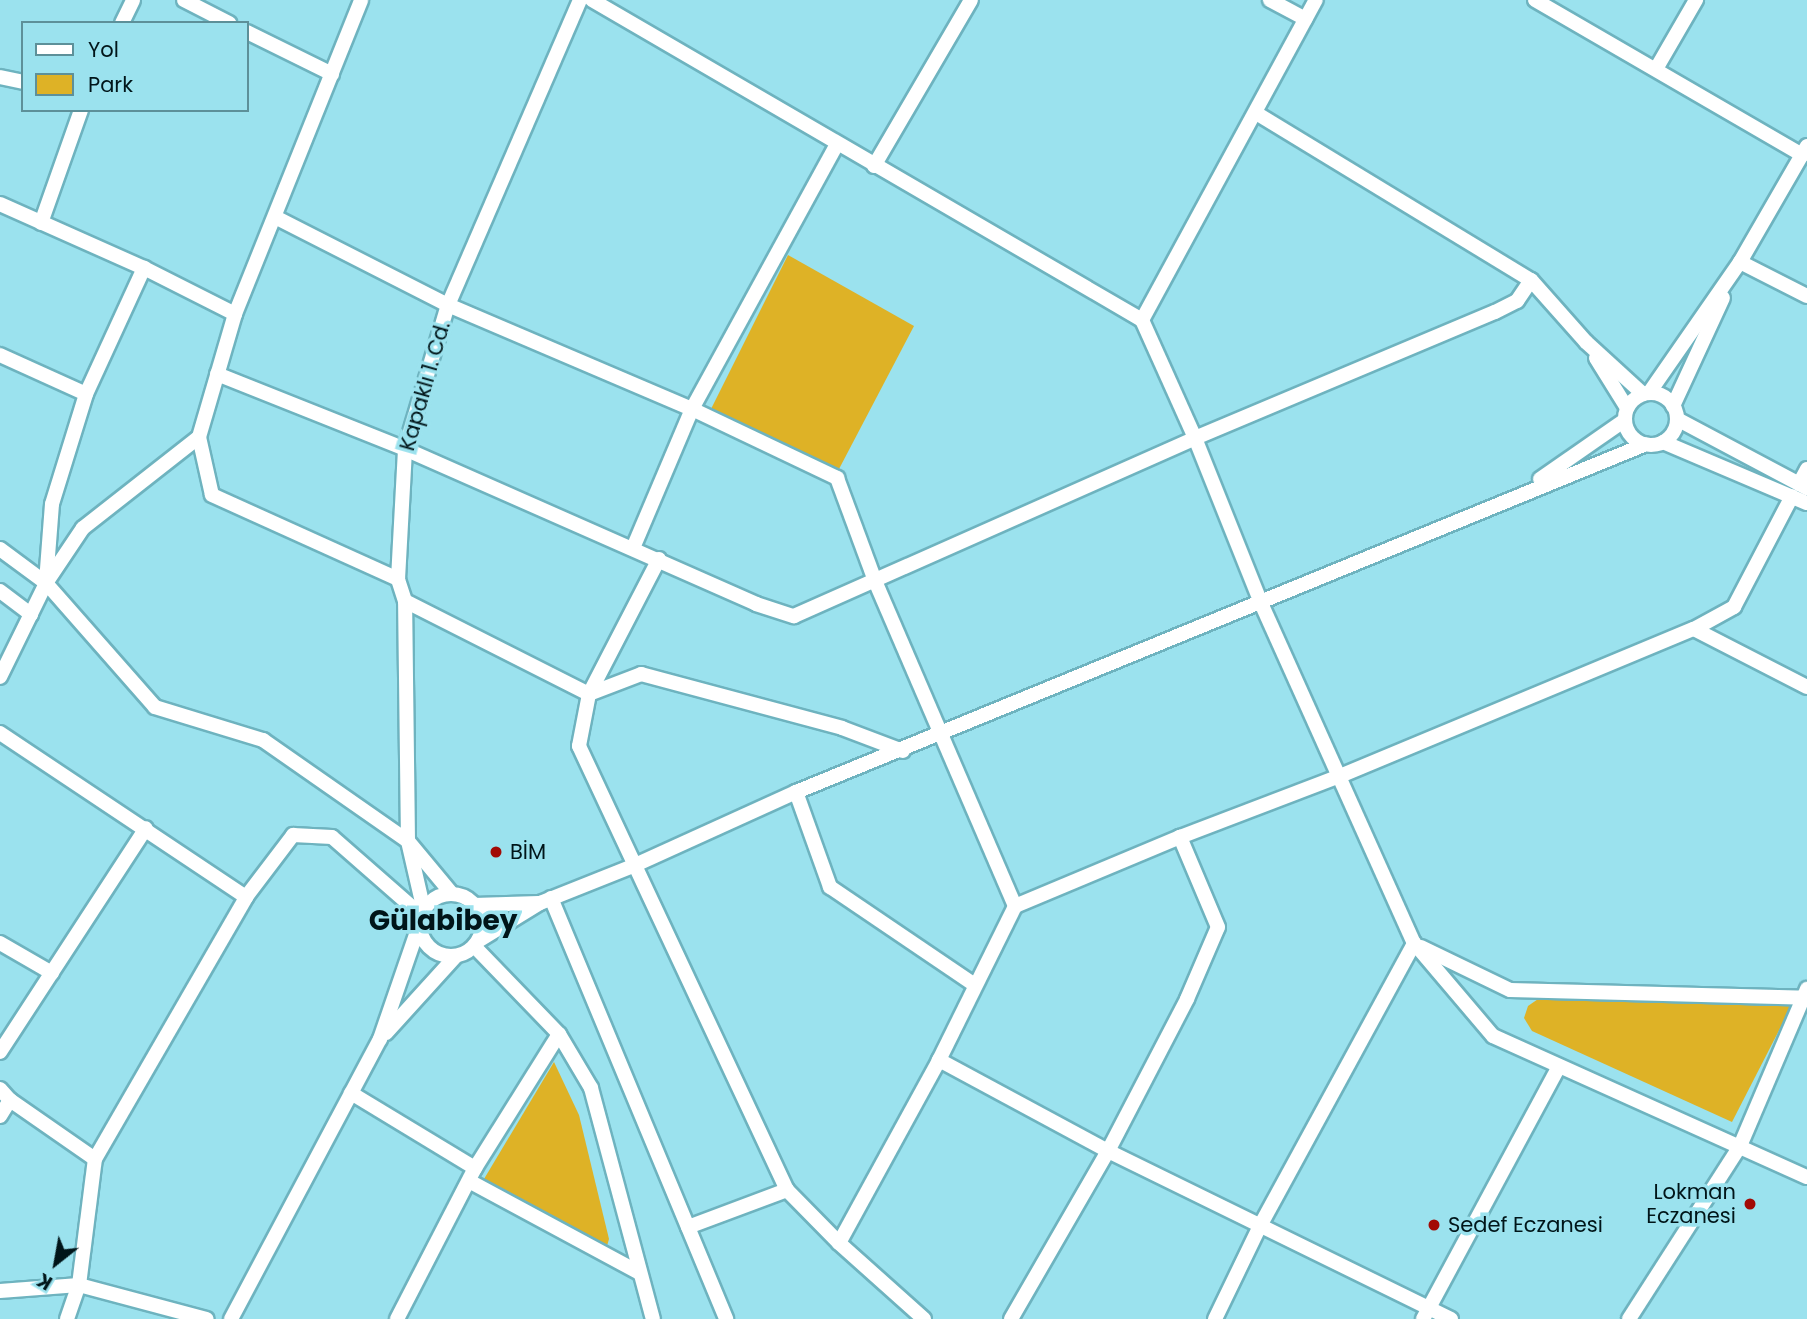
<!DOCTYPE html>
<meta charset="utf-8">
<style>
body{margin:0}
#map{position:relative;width:1807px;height:1319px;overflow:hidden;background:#9be2ee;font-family:Poppins,sans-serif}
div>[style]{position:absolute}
.green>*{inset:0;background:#deb226}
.roads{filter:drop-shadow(2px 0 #6eb3bf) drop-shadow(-2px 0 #6eb3bf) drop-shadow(0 2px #6eb3bf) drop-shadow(0 -2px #6eb3bf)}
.minor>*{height:14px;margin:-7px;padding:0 7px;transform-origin:7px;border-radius:7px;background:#fff}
.minor>.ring{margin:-7px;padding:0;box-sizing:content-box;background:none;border:14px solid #fff;border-radius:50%}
.dots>*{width:19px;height:19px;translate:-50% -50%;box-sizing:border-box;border:4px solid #9be2ee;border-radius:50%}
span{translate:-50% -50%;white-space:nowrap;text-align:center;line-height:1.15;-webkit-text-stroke:7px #9be2ee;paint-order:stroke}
.street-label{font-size:21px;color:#001519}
.poi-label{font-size:21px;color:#001519}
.left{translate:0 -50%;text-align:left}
.right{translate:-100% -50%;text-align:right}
.district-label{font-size:28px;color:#001519;font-weight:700}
.legend{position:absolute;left:21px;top:21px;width:228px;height:91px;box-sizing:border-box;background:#9be2ee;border:2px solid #5d9099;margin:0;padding:9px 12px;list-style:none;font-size:21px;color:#001519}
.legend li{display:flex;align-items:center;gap:14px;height:35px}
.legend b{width:35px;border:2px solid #5d9099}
.north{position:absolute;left:21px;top:1228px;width:70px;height:70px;-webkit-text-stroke:5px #9be2ee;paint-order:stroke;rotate:211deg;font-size:19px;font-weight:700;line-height:28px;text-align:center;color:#001519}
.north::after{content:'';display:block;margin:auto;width:24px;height:32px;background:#001519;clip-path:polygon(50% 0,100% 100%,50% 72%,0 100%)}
</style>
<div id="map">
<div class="green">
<i style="clip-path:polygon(788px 255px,914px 326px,839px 469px,709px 413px)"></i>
<i style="clip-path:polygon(1541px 997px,1792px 1005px,1732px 1122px,1532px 1031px,1524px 1018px,1528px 1006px)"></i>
<i style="clip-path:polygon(554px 1062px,579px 1115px,609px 1239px,607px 1246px,595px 1245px,484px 1179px)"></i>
</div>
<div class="roads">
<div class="minor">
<i style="left:184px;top:0;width:51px;rotate:27.1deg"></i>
<i style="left:592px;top:0;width:636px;rotate:30.19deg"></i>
<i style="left:1142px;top:320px;width:129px;rotate:65.8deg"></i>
<i style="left:1195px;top:438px;width:178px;rotate:68.2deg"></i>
<i style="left:1261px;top:603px;width:373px;rotate:65.8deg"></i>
<i style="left:1414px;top:943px;width:122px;rotate:49.7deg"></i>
<i style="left:1493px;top:1036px;width:344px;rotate:24.2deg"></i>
<i style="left:1270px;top:0;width:40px;rotate:28deg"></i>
<i style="left:1535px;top:0;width:309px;rotate:30.1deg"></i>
<i style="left:122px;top:23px;width:25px;rotate:-64deg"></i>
<i style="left:247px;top:32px;width:95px;rotate:26.3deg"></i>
<i style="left:1656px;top:69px;width:80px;rotate:-59.9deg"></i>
<i style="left:0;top:77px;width:24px;rotate:12deg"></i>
<i style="left:1256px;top:113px;width:322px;rotate:31.3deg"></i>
<i style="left:1531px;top:280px;width:83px;rotate:48.4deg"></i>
<i style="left:1586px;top:342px;width:77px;rotate:42.4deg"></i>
<i style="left:874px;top:166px;width:192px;rotate:-59.7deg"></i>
<i style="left:0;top:204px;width:158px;rotate:24deg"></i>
<i style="left:144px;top:268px;width:102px;rotate:26.8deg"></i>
<i style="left:275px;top:217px;width:194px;rotate:27deg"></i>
<i style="left:448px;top:305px;width:265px;rotate:23.1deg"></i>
<i style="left:692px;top:409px;width:161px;rotate:25.4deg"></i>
<i style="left:837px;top:478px;width:110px;rotate:69.7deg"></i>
<i style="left:875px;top:581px;width:354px;rotate:66.7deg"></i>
<i style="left:41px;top:223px;width:120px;rotate:-70.5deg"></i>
<i style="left:1740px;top:262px;width:75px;rotate:26.9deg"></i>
<i style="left:1142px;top:320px;width:364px;rotate:-61.5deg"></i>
<i style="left:0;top:355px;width:94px;rotate:24.4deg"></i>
<i style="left:1596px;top:358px;width:59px;rotate:58.2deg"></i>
<i style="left:217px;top:374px;width:202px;rotate:21.7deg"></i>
<i style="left:405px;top:449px;width:384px;rotate:23.8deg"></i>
<i style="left:756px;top:604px;width:40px;rotate:18deg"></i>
<i style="left:794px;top:616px;width:439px;rotate:-23.9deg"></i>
<i style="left:1195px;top:438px;width:325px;rotate:-22.8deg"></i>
<i style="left:1495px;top:312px;width:25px;rotate:-27deg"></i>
<i style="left:1517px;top:301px;width:25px;rotate:-56deg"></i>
<i style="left:1649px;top:393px;width:160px;rotate:-55.2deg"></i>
<i style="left:1740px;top:262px;width:134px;rotate:-60deg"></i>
<i class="ring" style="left:1625px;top:393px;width:38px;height:38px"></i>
<i style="left:1673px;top:406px;width:119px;rotate:-65.2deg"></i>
<i style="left:1677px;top:419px;width:147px;rotate:28deg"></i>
<i style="left:199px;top:437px;width:59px;rotate:77.4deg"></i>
<i style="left:212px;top:495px;width:204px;rotate:24.3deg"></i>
<i style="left:1663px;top:442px;width:156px;rotate:23deg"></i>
<i style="left:1540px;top:479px;width:103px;rotate:-34.8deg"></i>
<i style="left:1799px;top:484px;width:17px;rotate:-62deg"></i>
<i style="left:633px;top:548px;width:151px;rotate:-67deg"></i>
<i style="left:692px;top:409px;width:302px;rotate:-61.3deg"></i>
<i style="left:0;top:549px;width:57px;rotate:36.5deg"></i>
<i style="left:46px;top:583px;width:165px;rotate:48.7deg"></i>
<i style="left:155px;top:707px;width:113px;rotate:17deg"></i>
<i style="left:263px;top:740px;width:177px;rotate:34.9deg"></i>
<i style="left:408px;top:841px;width:69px;rotate:50.3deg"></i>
<i style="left:659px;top:559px;width:152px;rotate:117.4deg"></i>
<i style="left:589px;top:694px;width:53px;rotate:100.9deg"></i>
<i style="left:579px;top:746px;width:490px;rotate:64.9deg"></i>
<i style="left:787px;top:1190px;width:74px;rotate:45.5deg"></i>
<i style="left:839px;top:1243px;width:114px;rotate:41.8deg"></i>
<i style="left:46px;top:582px;width:78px;rotate:-85.6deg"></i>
<i style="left:52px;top:504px;width:115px;rotate:-72.8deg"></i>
<i style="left:86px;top:394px;width:139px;rotate:-65.3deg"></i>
<i style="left:0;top:591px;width:39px;rotate:37deg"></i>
<i style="left:405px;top:601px;width:206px;rotate:26.8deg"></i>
<i style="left:589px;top:694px;width:56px;rotate:-21deg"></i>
<i style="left:641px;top:674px;width:208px;rotate:15deg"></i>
<i style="left:842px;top:728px;width:65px;rotate:20.7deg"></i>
<i style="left:1694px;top:629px;width:46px;rotate:-28.8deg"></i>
<i style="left:1734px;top:607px;width:125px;rotate:-62.4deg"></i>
<i style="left:0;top:677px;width:105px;rotate:-63.9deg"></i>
<i style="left:46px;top:583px;width:66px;rotate:-56.1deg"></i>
<i style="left:83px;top:528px;width:147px;rotate:-38.1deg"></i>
<i style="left:199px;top:437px;width:128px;rotate:-73.7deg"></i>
<i style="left:235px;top:314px;width:338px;rotate:-68.1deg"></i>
<i style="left:0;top:733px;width:296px;rotate:33.7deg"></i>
<i style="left:796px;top:792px;width:101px;rotate:70.3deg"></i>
<i style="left:830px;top:887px;width:175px;rotate:34.1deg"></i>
<i class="ring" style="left:420px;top:894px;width:48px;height:48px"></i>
<i style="left:551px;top:898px;width:456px;rotate:67.4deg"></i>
<i style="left:474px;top:905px;width:65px;rotate:-1.8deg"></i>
<i style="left:424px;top:911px;width:72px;rotate:-102.9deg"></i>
<i style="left:408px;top:841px;width:240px;rotate:-90.7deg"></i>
<i style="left:405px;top:601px;width:23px;rotate:-108deg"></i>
<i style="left:398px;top:579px;width:130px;rotate:-86.9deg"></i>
<i style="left:405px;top:449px;width:150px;rotate:-73.4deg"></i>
<i style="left:448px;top:305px;width:332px;rotate:-66.6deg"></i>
<i style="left:478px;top:941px;width:73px;rotate:-31.5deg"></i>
<i style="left:540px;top:903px;width:100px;rotate:-21.7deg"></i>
<i style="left:633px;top:866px;width:179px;rotate:-24.4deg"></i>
<i style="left:796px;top:792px;width:918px;rotate:-22.26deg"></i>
<i style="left:0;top:943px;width:60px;rotate:30deg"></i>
<i style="left:474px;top:946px;width:122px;rotate:46deg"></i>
<i style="left:559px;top:1034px;width:63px;rotate:59.3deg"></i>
<i style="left:591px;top:1088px;width:239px;rotate:75deg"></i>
<i style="left:1421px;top:947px;width:99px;rotate:25.8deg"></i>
<i style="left:1510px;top:990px;width:297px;rotate:1.5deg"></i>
<i style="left:386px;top:1033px;width:103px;rotate:-47.8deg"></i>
<i style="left:0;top:1052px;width:267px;rotate:-56.9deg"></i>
<i style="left:939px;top:1060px;width:192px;rotate:28.3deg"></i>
<i style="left:1108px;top:1151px;width:382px;rotate:26.1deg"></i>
<i style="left:0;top:1089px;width:15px;rotate:48deg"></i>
<i style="left:10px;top:1100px;width:103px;rotate:34.8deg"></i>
<i style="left:351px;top:1093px;width:145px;rotate:31.2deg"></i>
<i style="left:0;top:1116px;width:19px;rotate:-58deg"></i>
<i style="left:469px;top:1181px;width:194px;rotate:28.3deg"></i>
<i style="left:688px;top:1227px;width:106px;rotate:-20.5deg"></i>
<i style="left:839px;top:1243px;width:209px;rotate:-61.3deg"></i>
<i style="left:939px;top:1060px;width:172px;rotate:-63.7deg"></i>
<i style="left:1015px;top:906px;width:179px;rotate:-22.7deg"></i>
<i style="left:1180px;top:837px;width:171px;rotate:-20.9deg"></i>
<i style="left:1340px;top:776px;width:383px;rotate:-22.6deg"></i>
<i style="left:1694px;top:629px;width:127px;rotate:27.2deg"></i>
<i style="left:0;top:1291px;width:79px;rotate:-4.3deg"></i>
<i style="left:79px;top:1285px;width:132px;rotate:14.9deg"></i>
<i style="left:67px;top:1319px;width:36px;rotate:-71deg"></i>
<i style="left:79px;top:1285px;width:127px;rotate:-82.8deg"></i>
<i style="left:95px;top:1159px;width:302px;rotate:-60deg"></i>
<i style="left:246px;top:897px;width:78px;rotate:-52.8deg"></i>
<i style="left:293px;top:835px;width:39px;rotate:3deg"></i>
<i style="left:332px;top:837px;width:118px;rotate:41.2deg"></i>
<i style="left:231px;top:1319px;width:317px;rotate:-62deg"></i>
<i style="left:380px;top:1039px;width:120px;rotate:-71deg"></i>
<i style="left:397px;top:1319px;width:170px;rotate:-62.7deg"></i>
<i style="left:475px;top:1168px;width:158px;rotate:-57.9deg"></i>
<i style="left:1011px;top:1319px;width:194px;rotate:-60deg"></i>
<i style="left:1108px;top:1151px;width:171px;rotate:-62.5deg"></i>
<i style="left:1187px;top:999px;width:78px;rotate:-66.7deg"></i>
<i style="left:1218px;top:927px;width:98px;rotate:-112.9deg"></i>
<i style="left:1215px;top:1319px;width:103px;rotate:-64.2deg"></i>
<i style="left:1260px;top:1226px;width:322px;rotate:-61.4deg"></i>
<i style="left:1423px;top:1319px;width:287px;rotate:-61.7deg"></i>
<i style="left:1629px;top:1319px;width:206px;rotate:-57.3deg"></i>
<i style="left:1740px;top:1146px;width:171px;rotate:-66.9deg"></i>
</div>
</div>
<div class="dots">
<i style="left:496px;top:852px;background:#a20a05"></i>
<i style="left:1750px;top:1204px;background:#a20a05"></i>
<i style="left:1434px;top:1225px;background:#a20a05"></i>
</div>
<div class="street-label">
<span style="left:425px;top:386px;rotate:-74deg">Kapaklı 1. Cd.</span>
</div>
<div class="poi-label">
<span class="left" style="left:510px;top:852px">BİM</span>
<span class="right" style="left:1736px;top:1204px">Lokman<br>Eczanesi</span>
<span class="left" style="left:1448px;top:1225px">Sedef Eczanesi</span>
</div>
<div class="district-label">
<span style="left:443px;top:921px">Gülabibey</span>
</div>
<ul class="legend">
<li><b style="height:9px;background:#fff"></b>Yol</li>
<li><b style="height:19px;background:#deb226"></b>Park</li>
</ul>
<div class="north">K</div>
</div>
